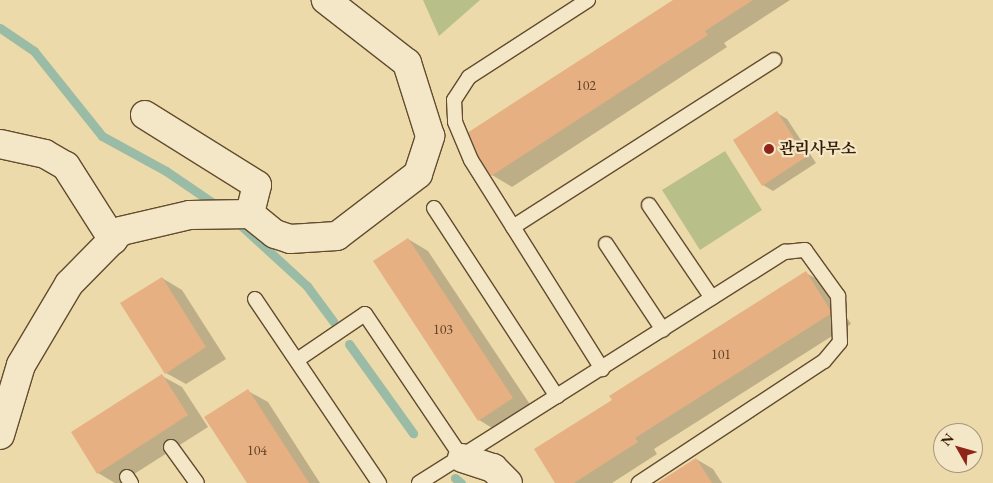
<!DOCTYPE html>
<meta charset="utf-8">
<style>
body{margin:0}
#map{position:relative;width:993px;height:483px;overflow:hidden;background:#eddaaa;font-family:"EB Garamond","Noto Serif KR",serif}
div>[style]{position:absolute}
.green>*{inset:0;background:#b9bf88}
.shadow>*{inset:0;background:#0003}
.stream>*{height:9px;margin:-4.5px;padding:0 4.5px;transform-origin:4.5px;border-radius:4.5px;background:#9abba5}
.building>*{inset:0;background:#e6b083}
.roads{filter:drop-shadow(1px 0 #634c2e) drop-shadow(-1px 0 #634c2e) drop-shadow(0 1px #634c2e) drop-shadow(0 -1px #634c2e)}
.lane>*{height:14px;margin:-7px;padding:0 7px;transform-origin:7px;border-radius:7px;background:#f3e7c8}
.street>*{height:28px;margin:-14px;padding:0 14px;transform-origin:14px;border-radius:14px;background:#f3e7c8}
.dots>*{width:14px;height:14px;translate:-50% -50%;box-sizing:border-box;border:2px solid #f3e7c8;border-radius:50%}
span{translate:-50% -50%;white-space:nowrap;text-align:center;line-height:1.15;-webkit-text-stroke:4.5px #f3e7c8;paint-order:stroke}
.number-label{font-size:14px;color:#614124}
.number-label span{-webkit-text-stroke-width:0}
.poi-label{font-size:16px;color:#351c05;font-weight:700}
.left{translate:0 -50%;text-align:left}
.north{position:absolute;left:933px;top:423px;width:50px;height:50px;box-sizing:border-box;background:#f3e7c8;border:1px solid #a7967a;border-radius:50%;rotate:308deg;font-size:14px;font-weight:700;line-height:20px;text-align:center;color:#351c05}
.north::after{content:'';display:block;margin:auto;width:18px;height:22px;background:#8f2418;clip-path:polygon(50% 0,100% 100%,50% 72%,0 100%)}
</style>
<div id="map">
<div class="green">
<i style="clip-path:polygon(423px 0,480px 0,439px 36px)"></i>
<i style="clip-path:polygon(725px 151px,762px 210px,700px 250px,662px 190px)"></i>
</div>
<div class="shadow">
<i style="clip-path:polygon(675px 0,790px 0,724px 43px,727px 47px,512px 187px,492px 175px)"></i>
<i style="clip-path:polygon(777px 113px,787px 119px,816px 163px,773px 191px,763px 185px)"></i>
<i style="clip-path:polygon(408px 239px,428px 251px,533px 409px,499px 432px,479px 420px)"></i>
<i style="clip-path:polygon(806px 273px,826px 284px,851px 324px,654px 449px,657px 454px,612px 483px,557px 483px,613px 400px)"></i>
<i style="clip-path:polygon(162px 278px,182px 290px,226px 359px,186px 384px,166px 373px)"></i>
<i style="clip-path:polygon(162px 376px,182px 387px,208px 427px,120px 483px,115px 483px,98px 473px)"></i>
<i style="clip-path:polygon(248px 391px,268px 402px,320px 483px,249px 483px)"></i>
<i style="clip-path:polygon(696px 459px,713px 469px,722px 483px,659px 483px)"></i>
</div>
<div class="stream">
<i style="left:0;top:28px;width:41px;rotate:34.1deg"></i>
<i style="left:34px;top:51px;width:109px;rotate:51.3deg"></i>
<i style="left:102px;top:136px;width:73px;rotate:28.7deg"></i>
<i style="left:166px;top:171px;width:64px;rotate:34.2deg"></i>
<i style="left:235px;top:220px;width:98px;rotate:42.5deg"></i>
<i style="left:307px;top:286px;width:44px;rotate:53.4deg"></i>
<i style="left:349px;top:344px;width:110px;rotate:54.3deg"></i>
<i style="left:455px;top:478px;width:8px;rotate:40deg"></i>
</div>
<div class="building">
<i style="clip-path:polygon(673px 0,753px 0,705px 31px,708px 35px,491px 176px,464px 135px)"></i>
<i style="clip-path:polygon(777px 111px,806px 157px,762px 186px,733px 140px)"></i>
<i style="clip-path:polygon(408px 238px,513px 398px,478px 421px,373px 261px)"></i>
<i style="clip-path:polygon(806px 271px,832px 313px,635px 438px,638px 442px,574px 483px,555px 483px,534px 449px,612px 400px,609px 396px)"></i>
<i style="clip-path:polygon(162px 277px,206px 347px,165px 374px,120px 303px)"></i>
<i style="clip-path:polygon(162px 374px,188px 415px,97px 474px,71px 432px)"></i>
<i style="clip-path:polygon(248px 389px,309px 483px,247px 483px,204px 417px)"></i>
<i style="clip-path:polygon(696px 458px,712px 483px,657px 483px)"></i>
</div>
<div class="roads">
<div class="lane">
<i style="left:588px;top:0;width:142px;rotate:147.1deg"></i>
<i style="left:469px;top:77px;width:27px;rotate:123deg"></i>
<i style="left:454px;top:100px;width:22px;rotate:87deg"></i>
<i style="left:455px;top:122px;width:41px;rotate:67.2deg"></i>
<i style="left:471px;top:160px;width:247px;rotate:57.9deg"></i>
<i style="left:649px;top:205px;width:112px;rotate:55.9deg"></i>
<i style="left:434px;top:208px;width:225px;rotate:56.9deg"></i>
<i style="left:513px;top:227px;width:310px;rotate:-32.6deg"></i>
<i style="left:606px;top:244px;width:103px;rotate:56.5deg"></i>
<i style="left:255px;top:299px;width:222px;rotate:56deg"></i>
<i style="left:297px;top:360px;width:82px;rotate:-34.1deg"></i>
<i style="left:365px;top:314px;width:174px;rotate:56deg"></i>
<i style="left:171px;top:447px;width:44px;rotate:54.2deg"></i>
<i style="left:127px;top:477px;width:7px;rotate:56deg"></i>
<i style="left:419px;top:483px;width:433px;rotate:-32.3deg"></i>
<i style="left:785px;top:252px;width:20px;rotate:-6deg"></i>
<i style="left:805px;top:250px;width:57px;rotate:54.3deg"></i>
<i style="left:838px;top:296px;width:46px;rotate:87.5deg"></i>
<i style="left:840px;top:342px;width:25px;rotate:130deg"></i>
<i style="left:824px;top:361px;width:222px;rotate:146.6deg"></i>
</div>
<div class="street">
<i style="left:145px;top:115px;width:132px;rotate:32deg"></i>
<i style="left:257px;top:185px;width:30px;rotate:104deg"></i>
<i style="left:0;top:144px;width:46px;rotate:12.5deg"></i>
<i style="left:45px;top:154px;width:24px;rotate:30deg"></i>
<i style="left:66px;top:166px;width:88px;rotate:57.6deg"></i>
<i style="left:0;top:435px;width:73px;rotate:-73.3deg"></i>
<i style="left:21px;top:365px;width:94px;rotate:-59.3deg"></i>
<i style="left:69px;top:284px;width:74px;rotate:-45.5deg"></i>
<i style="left:121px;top:231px;width:71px;rotate:-13.1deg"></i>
<i style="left:190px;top:215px;width:60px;rotate:-1deg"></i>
<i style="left:250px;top:214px;width:32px;rotate:39deg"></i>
<i style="left:275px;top:234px;width:16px;rotate:18deg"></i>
<i style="left:290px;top:239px;width:47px;rotate:-3.7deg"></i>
<i style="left:337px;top:236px;width:102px;rotate:-37.4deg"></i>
<i style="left:418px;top:174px;width:40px;rotate:-72deg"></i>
<i style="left:430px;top:136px;width:77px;rotate:-107.5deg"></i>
<i style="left:407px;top:63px;width:103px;rotate:-142.1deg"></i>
<i style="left:462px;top:458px;width:33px;rotate:18deg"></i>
<i style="left:493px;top:468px;width:21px;rotate:45deg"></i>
</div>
</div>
<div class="dots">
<i style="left:769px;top:149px;background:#8f2418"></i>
</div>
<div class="number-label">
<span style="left:586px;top:85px">102</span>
<span style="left:443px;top:329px">103</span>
<span style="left:721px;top:354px">101</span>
<span style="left:257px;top:450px">104</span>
</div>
<div class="poi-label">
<span class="left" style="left:779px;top:149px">관리사무소</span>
</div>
<div class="north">N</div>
</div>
